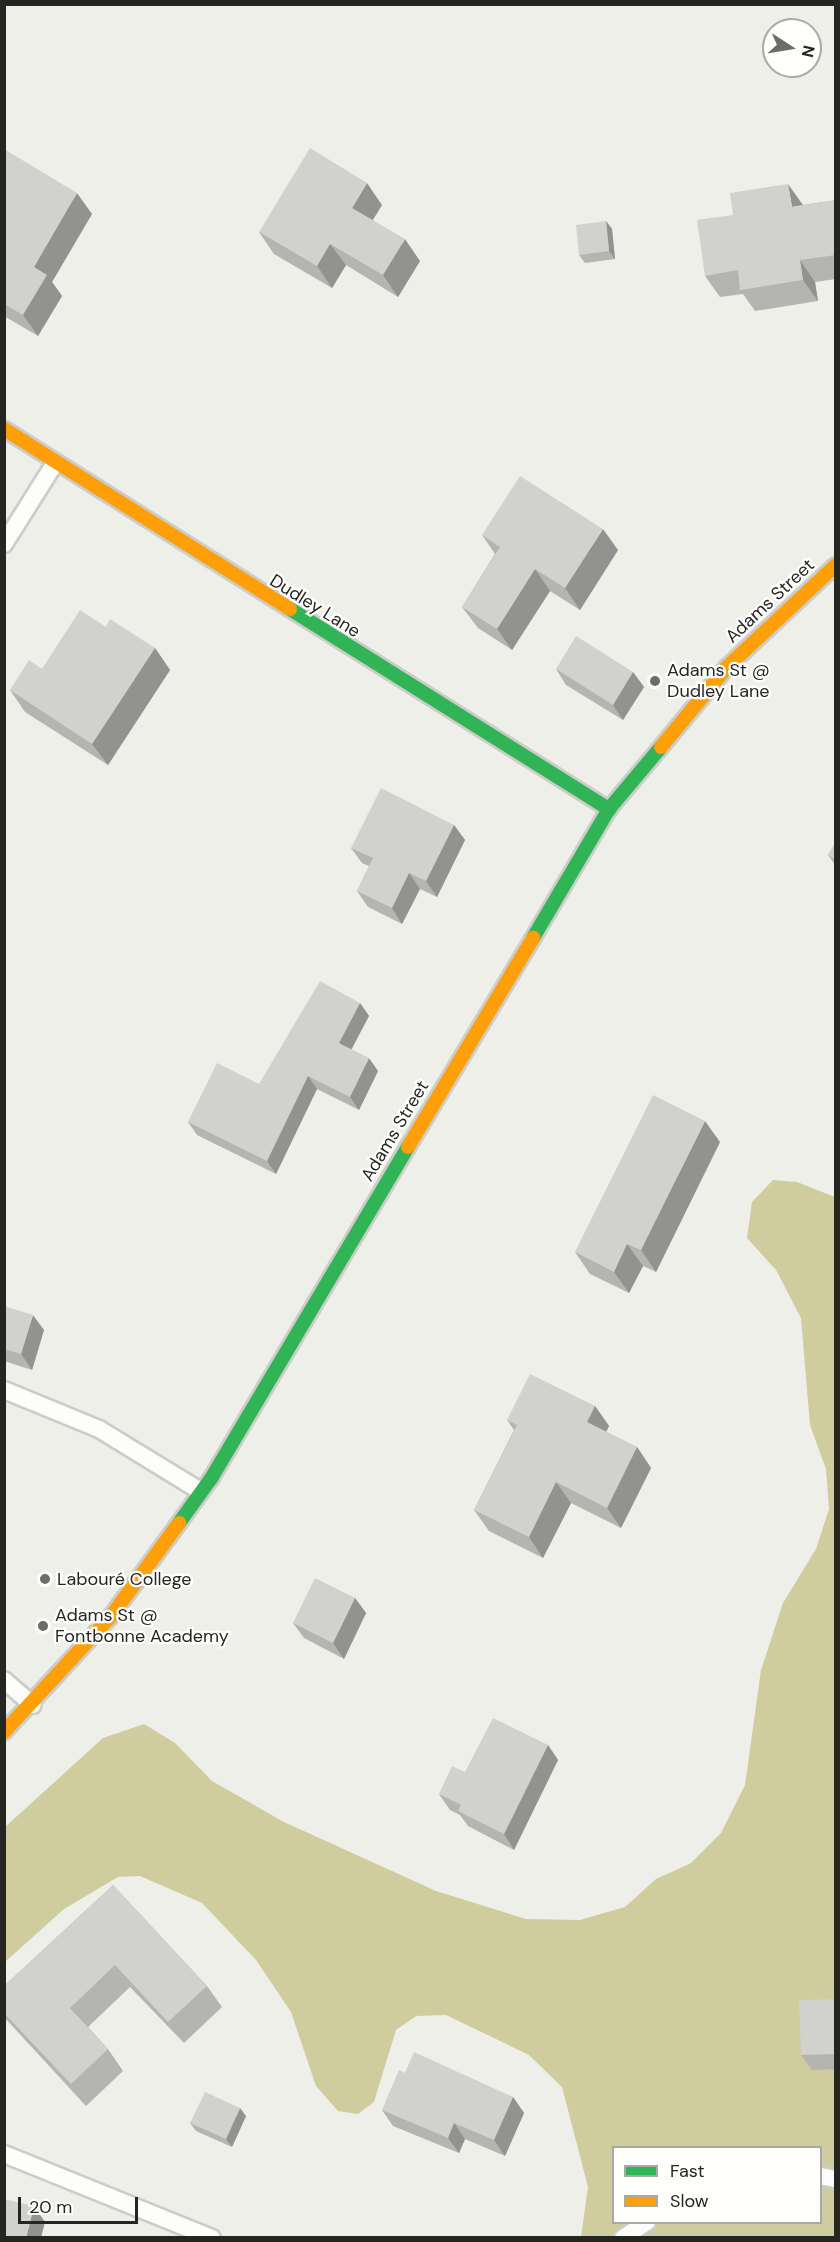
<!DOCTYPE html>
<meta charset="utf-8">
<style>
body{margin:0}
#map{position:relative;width:840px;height:2242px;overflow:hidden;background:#efefea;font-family:"DM Sans",sans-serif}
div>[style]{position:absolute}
.forest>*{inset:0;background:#cfcc9d}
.roads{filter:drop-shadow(2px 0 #ccccc8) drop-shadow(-2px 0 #ccccc8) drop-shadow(0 2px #ccccc8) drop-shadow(0 -2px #ccccc8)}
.lane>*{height:16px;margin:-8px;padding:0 8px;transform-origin:8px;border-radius:8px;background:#fdfdfc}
.fast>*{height:14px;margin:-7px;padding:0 7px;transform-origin:7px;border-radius:7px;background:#30b455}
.slow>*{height:14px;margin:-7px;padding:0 7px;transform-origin:7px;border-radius:7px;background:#ff9f0a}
.wall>*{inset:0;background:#b4b4b0}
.shaded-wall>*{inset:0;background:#929290}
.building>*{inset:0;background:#d1d1cd}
.dots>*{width:16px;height:16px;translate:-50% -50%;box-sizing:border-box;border:3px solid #fffffe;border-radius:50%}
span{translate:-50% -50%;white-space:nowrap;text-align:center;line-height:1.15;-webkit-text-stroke:4.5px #fffffe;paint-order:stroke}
.street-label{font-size:18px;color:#252522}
.poi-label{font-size:18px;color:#252522}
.left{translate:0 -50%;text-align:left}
.frame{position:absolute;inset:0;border:6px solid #252522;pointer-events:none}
.legend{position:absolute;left:612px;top:2146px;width:210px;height:78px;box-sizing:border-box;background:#fffffe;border:2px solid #a8a8a6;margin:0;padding:8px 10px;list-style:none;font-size:18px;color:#252522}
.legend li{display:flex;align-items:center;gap:12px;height:30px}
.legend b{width:30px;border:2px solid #a8a8a6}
.north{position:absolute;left:762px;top:18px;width:60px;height:60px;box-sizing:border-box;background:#fffffe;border:2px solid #a8a8a6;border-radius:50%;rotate:102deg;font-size:16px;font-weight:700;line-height:24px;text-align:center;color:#252522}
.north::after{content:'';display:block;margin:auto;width:21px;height:27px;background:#6c6c68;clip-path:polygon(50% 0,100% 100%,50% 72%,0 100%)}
.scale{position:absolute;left:18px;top:2197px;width:120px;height:27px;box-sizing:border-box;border:3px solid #252522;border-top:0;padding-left:8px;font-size:18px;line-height:21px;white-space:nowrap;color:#252522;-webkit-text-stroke:4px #fffffe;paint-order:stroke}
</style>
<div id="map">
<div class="forest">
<i style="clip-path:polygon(evenodd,773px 1180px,797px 1182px,835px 1197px,835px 2237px,581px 2237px,588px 2187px,562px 2087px,529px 2055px,446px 2015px,416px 2016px,396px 2030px,374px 2102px,358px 2114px,338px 2111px,316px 2086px,291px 2012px,256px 1960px,202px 1903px,140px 1876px,118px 1877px,64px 1909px,5px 1962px,4px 1828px,103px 1738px,144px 1724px,175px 1743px,212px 1781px,284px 1822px,436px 1891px,526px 1919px,580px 1920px,625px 1907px,656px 1879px,691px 1863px,721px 1833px,745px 1785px,761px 1670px,783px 1603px,816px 1549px,829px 1509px,826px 1469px,810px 1425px,801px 1318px,776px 1270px,747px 1238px,752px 1202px,773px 1180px,614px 2148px,820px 2148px,820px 2222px,614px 2222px,614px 2148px)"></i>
</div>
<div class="roads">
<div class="lane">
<i style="left:4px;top:544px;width:96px;rotate:-57.8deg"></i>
<i style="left:4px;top:1390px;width:103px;rotate:22.3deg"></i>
<i style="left:99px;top:1429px;width:119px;rotate:31.5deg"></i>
<i style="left:4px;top:1680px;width:38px;rotate:41deg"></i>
<i style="left:4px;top:2154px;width:224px;rotate:22deg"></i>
<i style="left:820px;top:2176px;width:16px;rotate:11deg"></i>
<i style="left:623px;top:2238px;width:29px;rotate:-34deg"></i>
</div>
<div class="fast">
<i style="left:290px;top:609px;width:377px;rotate:32.1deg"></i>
<i style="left:533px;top:938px;width:150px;rotate:-59.5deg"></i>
<i style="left:609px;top:809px;width:81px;rotate:-50deg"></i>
<i style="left:179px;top:1523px;width:57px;rotate:-54.3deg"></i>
<i style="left:212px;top:1477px;width:384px;rotate:-59.3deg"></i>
</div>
<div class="slow">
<i style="left:4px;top:429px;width:338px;rotate:32.2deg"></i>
<i style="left:661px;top:747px;width:104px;rotate:-50.5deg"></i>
<i style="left:727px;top:667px;width:149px;rotate:-43.1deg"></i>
<i style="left:408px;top:1147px;width:244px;rotate:-59.1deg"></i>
<i style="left:4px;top:1732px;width:159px;rotate:-47.3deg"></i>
<i style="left:112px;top:1615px;width:114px;rotate:-53.9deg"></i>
</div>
</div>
<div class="wall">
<i style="clip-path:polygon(4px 149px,92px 214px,52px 282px,62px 296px,38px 336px,4px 316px)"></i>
<i style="clip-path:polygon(836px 200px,836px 279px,815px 282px,818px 301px,755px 311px,743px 294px,720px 297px,705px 276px,803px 205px)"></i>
<i style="clip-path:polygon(382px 205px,373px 220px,420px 261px,398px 297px,346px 265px,332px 288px,274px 254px,259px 232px)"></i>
<i style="clip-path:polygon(606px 221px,612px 229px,615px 259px,585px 263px,579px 255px)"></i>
<i style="clip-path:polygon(482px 535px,618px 550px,580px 610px,550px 591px,512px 650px,478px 628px,462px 607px,495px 554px)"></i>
<i style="clip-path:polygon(106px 627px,155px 648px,170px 670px,108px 765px,25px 712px,10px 690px)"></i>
<i style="clip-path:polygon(556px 669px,633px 672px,644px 687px,623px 720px,566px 685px)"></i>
<i style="clip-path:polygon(454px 825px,465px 840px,437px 897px,420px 889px,402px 924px,368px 907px,357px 891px,369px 866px,362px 863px,351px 848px)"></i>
<i style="clip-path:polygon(836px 842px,836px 866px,828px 855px)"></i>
<i style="clip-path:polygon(360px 1003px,369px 1016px,351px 1049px,378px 1071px,359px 1110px,317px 1089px,276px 1174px,197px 1135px,188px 1122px,259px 1084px)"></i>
<i style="clip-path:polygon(720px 1142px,656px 1272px,643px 1266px,629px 1293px,590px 1274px,575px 1252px)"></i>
<i style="clip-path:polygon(4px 1306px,44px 1330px,32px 1370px,4px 1361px)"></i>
<i style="clip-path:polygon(595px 1406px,609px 1426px,606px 1432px,637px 1447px,651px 1468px,621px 1528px,571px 1503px,543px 1558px,489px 1531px,474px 1510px,514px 1430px,507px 1420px)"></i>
<i style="clip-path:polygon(355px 1598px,366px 1613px,344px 1659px,304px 1638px,293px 1623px)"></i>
<i style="clip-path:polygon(548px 1745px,558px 1760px,514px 1850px,468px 1826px,460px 1815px,450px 1810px,439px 1794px,465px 1772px)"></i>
<i style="clip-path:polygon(113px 1885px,207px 1986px,222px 2007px,184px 2043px,130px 1987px,88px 2027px,108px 2049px,123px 2071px,86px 2106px,4px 2017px,4px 1986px)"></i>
<i style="clip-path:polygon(836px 1999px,836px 2069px,812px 2070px,801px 2055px)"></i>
<i style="clip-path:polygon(405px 2073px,513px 2097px,524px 2113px,505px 2156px,465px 2139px,459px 2153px,393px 2126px,382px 2110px)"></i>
<i style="clip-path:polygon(246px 2116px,232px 2147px,196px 2131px,190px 2123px)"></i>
</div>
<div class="shaded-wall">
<i style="clip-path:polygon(367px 183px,382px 205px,367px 229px,352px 208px)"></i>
<i style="clip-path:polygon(788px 184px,803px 205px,792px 207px)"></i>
<i style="clip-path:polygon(77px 193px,92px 214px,52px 282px,62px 296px,38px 336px,23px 315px,34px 267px)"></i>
<i style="clip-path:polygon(606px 221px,612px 229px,615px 259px,609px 251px)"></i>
<i style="clip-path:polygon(405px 239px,420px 261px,398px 297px,383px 275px)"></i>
<i style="clip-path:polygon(330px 244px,346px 265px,332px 288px,317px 266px)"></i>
<i style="clip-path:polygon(800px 260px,815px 282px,818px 301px,803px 280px)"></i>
<i style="clip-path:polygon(603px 529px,618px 550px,580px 610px,565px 588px)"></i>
<i style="clip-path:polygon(535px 569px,550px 591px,512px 650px,497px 629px)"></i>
<i style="clip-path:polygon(155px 648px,170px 670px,108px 765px,92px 744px)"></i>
<i style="clip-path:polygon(633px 672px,644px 687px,623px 720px,613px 705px)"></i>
<i style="clip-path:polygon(454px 825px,465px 840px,437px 897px,426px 881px)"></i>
<i style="clip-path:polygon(409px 873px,420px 889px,402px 924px,392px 908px)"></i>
<i style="clip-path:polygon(360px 1003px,369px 1016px,348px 1056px,339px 1043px)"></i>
<i style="clip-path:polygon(369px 1058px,378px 1071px,359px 1110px,350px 1097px)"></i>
<i style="clip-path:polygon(308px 1076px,317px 1089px,276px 1174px,267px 1161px)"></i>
<i style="clip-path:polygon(705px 1121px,720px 1142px,656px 1272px,641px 1250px)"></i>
<i style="clip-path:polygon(627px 1244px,643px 1266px,629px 1293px,614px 1272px)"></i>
<i style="clip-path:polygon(33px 1315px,44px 1330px,32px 1370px,21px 1354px)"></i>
<i style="clip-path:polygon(595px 1406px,609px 1426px,601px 1442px,587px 1422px)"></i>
<i style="clip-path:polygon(637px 1447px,651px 1468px,621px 1528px,607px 1508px)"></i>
<i style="clip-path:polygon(556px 1482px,571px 1503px,543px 1558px,529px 1537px)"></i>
<i style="clip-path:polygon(355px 1598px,366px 1613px,344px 1659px,333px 1643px)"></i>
<i style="clip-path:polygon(548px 1745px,558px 1760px,514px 1850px,504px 1834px)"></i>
<i style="clip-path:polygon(513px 2097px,524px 2113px,505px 2156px,494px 2140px)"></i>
<i style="clip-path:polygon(240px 2108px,246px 2116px,232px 2147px,226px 2139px)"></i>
<i style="clip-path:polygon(454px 2123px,465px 2139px,459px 2153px,448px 2138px)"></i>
<i style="clip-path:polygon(34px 2206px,45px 2222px,41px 2238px,26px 2238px)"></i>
</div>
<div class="building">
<i style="clip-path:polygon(310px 148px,367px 183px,352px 208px,405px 239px,383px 275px,330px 244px,317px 266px,259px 232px)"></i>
<i style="clip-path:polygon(4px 149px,77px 193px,34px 267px,47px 275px,23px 315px,4px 304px)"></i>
<i style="clip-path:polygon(788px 184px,792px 207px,836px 200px,836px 255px,800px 260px,803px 280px,740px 290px,738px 270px,705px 276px,697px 220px,733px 215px,730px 193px)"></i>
<i style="clip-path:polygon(606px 221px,609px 251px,579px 255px,576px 225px)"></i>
<i style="clip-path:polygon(520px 476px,603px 529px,565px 588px,535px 569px,497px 629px,462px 607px,500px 547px,482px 535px)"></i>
<i style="clip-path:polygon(80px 610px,106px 627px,110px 619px,155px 648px,92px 744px,10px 690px,29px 660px,42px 669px)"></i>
<i style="clip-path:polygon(576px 636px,633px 672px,613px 705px,556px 669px)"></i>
<i style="clip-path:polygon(381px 788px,454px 825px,426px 881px,409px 873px,392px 908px,357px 891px,373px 858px,351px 848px)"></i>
<i style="clip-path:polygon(836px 843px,836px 860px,828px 855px)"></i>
<i style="clip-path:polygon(320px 981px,360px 1003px,339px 1043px,369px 1058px,350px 1097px,308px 1076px,267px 1161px,188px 1122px,217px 1063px,259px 1084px)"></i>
<i style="clip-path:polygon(653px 1095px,705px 1121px,641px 1250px,627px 1244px,614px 1272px,575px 1252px)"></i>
<i style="clip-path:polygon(4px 1306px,33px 1315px,21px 1354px,4px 1349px)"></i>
<i style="clip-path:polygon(530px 1374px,595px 1406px,587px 1422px,637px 1447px,607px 1508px,556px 1482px,529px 1537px,474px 1510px,517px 1425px,507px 1420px)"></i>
<i style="clip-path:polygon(315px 1578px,355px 1598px,333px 1643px,293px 1623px)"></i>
<i style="clip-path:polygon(493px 1718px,548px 1745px,504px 1834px,458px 1811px,461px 1805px,439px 1794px,452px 1766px,465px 1772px)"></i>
<i style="clip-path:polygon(113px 1885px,207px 1986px,168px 2022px,115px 1965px,70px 2008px,108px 2049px,71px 2084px,4px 2013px,4px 1986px)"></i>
<i style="clip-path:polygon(836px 1999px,836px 2054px,801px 2055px,799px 2000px)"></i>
<i style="clip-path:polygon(414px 2052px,513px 2097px,494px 2140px,454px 2123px,448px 2138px,382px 2110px,399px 2070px,405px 2073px)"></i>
<i style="clip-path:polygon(205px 2092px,240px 2108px,226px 2139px,190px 2123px)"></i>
<i style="clip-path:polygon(4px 2199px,34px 2206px,26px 2238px,4px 2238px)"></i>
</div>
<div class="dots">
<i style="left:655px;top:681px;background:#6c6c68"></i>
<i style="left:45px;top:1579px;background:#6c6c68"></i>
<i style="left:43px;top:1626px;background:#6c6c68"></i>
</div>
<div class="street-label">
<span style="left:770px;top:601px;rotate:-43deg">Adams Street</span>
<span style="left:315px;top:606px;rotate:32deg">Dudley Lane</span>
<span style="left:395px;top:1131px;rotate:-59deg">Adams Street</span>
</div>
<div class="poi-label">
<span class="left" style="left:667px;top:681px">Adams St @<br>Dudley Lane</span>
<span class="left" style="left:57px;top:1579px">Labouré College</span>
<span class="left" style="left:55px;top:1626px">Adams St @<br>Fontbonne Academy</span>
</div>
<div class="frame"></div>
<ul class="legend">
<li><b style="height:8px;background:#30b455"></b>Fast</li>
<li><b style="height:8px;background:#ff9f0a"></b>Slow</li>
</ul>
<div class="north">N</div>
<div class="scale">20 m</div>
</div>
